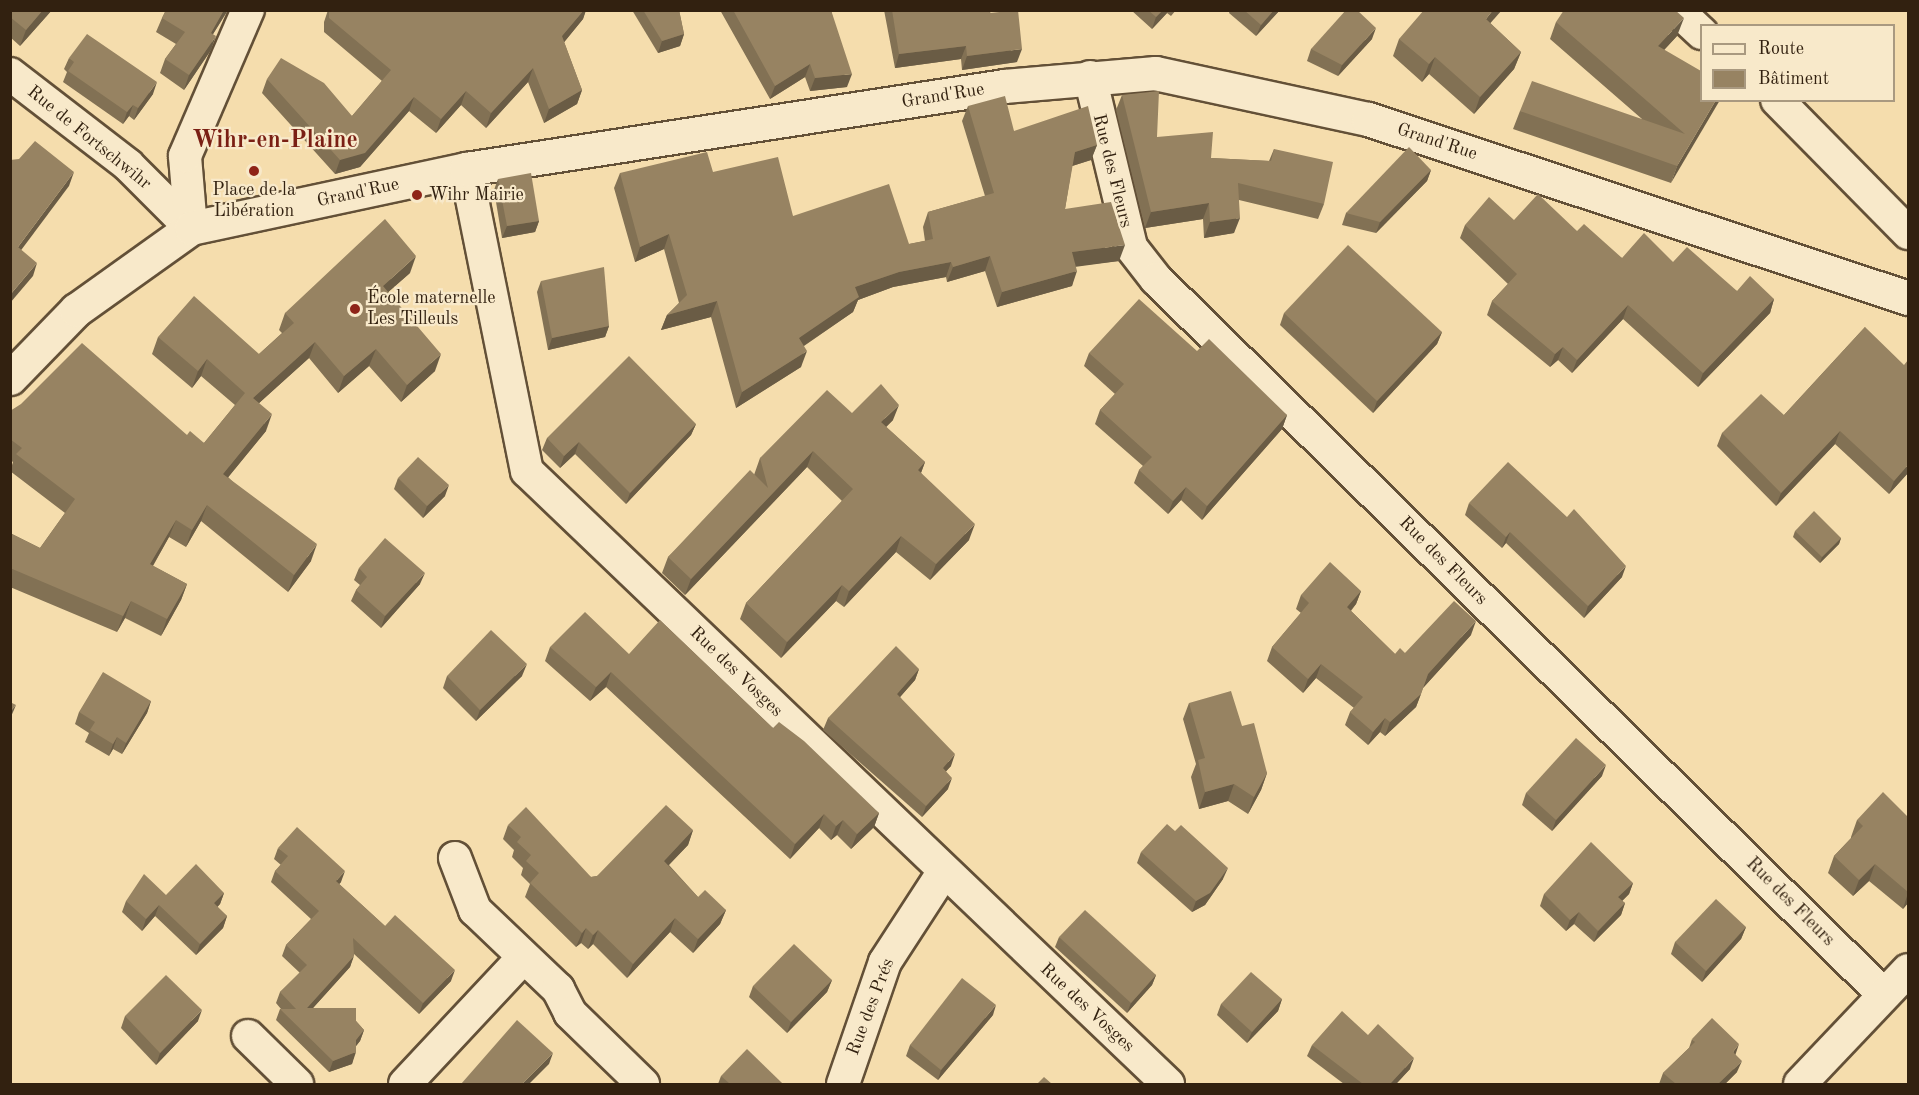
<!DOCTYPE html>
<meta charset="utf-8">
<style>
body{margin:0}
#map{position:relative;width:1919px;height:1095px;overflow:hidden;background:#f5ddad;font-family:"Old Standard TT",serif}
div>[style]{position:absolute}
.roads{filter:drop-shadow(2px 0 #635037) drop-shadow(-2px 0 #635037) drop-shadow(0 2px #635037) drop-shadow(0 -2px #635037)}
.street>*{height:32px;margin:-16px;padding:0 16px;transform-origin:16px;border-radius:16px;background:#f8e9ca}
.secondary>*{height:33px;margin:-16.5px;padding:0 16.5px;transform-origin:16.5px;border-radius:16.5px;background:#f8e9ca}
.wall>*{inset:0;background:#827154}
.shaded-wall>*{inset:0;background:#6a5c45}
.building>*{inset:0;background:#978362}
.dots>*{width:16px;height:16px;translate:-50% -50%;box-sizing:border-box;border:3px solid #f8e9ca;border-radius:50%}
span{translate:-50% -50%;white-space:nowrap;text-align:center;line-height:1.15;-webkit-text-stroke:4.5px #f8e9ca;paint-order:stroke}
.street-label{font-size:18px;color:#322110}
.poi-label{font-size:18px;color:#322110}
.left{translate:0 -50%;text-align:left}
.district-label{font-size:24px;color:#7a1f14;font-weight:700}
.frame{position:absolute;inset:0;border:12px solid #322110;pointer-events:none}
.legend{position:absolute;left:1700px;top:24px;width:195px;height:78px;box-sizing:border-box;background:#f8e9ca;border:2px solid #a99980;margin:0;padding:8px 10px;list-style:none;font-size:18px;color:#322110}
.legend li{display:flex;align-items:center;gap:12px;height:30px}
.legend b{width:30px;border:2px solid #a99980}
</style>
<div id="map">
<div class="roads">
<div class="street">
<i style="left:1677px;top:10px;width:34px;rotate:43deg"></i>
<i style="left:10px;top:74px;width:149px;rotate:37.6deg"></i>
<i style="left:128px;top:165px;width:89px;rotate:45deg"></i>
<i style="left:1090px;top:77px;width:175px;rotate:76.4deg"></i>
<i style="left:1131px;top:247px;width:41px;rotate:52deg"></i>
<i style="left:1156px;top:279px;width:1021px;rotate:44.52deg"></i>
<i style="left:1777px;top:100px;width:187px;rotate:45.4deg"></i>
<i style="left:466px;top:169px;width:308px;rotate:78.6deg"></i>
<i style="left:527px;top:471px;width:887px;rotate:43.72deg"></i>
<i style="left:191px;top:228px;width:72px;rotate:-94.8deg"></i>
<i style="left:185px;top:156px;width:159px;rotate:-66.7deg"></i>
<i style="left:455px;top:858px;width:56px;rotate:69deg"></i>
<i style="left:475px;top:910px;width:115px;rotate:43.6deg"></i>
<i style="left:558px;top:989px;width:27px;rotate:63deg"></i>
<i style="left:570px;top:1013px;width:102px;rotate:44.2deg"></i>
<i style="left:248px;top:1036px;width:69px;rotate:44.4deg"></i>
<i style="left:405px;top:1084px;width:173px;rotate:-46.9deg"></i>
<i style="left:843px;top:1084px;width:129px;rotate:-71deg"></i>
<i style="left:885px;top:962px;width:108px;rotate:-57deg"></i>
<i style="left:1800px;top:1084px;width:157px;rotate:-46.5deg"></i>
</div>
<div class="secondary">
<i style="left:10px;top:378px;width:95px;rotate:-45.9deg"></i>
<i style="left:76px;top:310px;width:141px;rotate:-35.5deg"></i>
<i style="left:191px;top:228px;width:281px;rotate:-12.1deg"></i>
<i style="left:466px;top:169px;width:544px;rotate:-8.77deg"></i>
<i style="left:1004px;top:86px;width:152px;rotate:-4.9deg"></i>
<i style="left:1155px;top:73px;width:218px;rotate:12.2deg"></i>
<i style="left:1368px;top:119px;width:569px;rotate:18.34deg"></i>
</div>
</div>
<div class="wall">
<i style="clip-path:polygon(10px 10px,52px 10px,20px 46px,10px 37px)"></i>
<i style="clip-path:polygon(163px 10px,228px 10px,213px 34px,211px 50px,184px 90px,160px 73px,165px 59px,176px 44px,156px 32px,162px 18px,165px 12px)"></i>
<i style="clip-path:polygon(328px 10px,586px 10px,583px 19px,564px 42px,582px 90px,577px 104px,544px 123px,528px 82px,486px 128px,461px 105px,436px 133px,409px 111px,360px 167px,335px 174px,262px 93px,267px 79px,352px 116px,382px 81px,324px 32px,324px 22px)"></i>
<i style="clip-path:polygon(632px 10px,679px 10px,684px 34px,680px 46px,658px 53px)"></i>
<i style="clip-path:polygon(720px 10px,831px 10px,847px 87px,810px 91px,805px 77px,770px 99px)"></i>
<i style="clip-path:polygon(884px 10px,989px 10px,1017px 62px,962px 70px,961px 59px,895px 68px)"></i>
<i style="clip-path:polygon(1131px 10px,1176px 10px,1171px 16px,1167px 13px,1152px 29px)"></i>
<i style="clip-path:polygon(1230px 10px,1280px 10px,1256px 36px,1229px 13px)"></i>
<i style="clip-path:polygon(1556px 22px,1677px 36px,1664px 50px,1701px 100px,1671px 183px,1513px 129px,1520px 111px,1642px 119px,1550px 39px)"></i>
<i style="clip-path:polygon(1490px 23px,1521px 52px,1514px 69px,1474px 114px,1429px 74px,1422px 82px,1393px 56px,1399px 39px)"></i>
<i style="clip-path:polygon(1372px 39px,1338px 76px,1307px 61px,1311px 49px)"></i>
<i style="clip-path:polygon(69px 58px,153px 94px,134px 120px,129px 116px,123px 124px,63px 82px,67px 72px,64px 69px)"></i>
<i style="clip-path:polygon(1122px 95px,1157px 137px,1211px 158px,1269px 161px,1274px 149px,1324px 204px,1318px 219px,1239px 200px,1234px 233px,1204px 238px,1203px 219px,1145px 228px,1116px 110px)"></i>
<i style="clip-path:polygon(968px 106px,1014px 131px,1097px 145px,1091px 160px,1072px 166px,1065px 209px,1119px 261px,1076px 266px,1072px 286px,997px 307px,985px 271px,947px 282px,946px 277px,893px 287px,858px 300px,853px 312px,804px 346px,801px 367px,736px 408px,711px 317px,661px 330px,667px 315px,679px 303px,664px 249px,635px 262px,614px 188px,620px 173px,713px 172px,793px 216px,909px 244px,925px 241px,923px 227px,928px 212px,985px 196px,962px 121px)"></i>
<i style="clip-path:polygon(1431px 170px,1427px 181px,1376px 233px,1342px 225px,1346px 213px)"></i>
<i style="clip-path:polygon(498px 179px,539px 221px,535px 232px,502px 238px,494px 190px)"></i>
<i style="clip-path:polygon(1514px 220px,1577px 231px,1622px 258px,1673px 262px,1737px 291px,1774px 299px,1770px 313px,1698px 387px,1623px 319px,1572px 373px,1558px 360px,1550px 367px,1487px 315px,1492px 301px,1508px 284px,1460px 238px,1465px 225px)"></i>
<i style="clip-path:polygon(410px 273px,388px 292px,435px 371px,401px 402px,369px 366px,338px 393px,309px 358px,259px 403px,266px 431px,228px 477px,311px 561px,288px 592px,201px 521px,186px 547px,169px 537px,153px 566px,187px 584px,181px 600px,161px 636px,125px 618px,117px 632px,10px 587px,10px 533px,40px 548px,65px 513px,10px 471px,13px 462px,10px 460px,10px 411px,187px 435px,204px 443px,235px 405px,201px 376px,192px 388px,152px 354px,158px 337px,259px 354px,282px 333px,279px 330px,285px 313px)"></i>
<i style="clip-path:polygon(541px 281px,609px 326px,605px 337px,548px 350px,537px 292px)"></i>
<i style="clip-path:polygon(1284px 313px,1442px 332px,1437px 344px,1373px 413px,1280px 325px)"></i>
<i style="clip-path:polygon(1865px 327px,1908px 473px,1889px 494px,1835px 444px,1776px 506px,1717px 446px,1722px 433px,1784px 415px)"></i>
<i style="clip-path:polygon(1197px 351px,1287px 415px,1282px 429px,1202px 520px,1181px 500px,1168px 514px,1134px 483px,1139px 470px,1143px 466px,1095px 424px,1100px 410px,1115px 394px,1084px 366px,1089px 353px)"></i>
<i style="clip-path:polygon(852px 413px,893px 420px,886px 427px,925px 462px,921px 473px,969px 540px,930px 580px,896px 552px,844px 607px,836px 601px,781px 658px,740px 619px,746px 603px,842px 501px,807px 467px,685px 595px,662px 573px,668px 557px,754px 475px,760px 458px)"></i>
<i style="clip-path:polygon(696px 424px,691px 435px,626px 504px,575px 454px,560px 468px,542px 450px,547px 438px)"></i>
<i style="clip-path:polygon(398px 478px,445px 496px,423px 518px,394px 489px)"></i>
<i style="clip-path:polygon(1469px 503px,1622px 577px,1584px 618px,1506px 543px,1502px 548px,1465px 515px)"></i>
<i style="clip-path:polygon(1795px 531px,1841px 538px,1839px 544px,1820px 563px,1793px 537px)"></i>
<i style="clip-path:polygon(359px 568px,420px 584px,381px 628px,351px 601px,356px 590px,360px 585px,354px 580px)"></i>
<i style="clip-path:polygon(1361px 591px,1356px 604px,1351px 611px,1395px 654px,1405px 653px,1471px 635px,1423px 688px,1416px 707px,1385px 736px,1380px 732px,1368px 745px,1345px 725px,1350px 712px,1354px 708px,1316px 678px,1303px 693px,1267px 661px,1272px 647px,1301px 613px,1296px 609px,1301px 595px)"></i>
<i style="clip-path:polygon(550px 647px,629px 654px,773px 728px,879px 813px,874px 827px,851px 849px,837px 835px,831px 840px,819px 828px,790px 859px,606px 687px,590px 701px,545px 661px)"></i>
<i style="clip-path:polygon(919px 669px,915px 680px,900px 697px,951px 766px,946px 771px,948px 789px,922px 817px,823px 730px,828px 718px)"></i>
<i style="clip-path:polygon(447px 676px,522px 676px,476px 721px,443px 688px)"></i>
<i style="clip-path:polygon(151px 701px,147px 713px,122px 754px,113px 749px,109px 756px,85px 742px,89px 733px,75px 724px,79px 712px)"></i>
<i style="clip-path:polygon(1189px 703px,1242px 726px,1267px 773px,1261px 790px,1248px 814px,1228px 801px,1199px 809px,1191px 777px,1196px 764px,1183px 719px)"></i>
<i style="clip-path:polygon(1602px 776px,1552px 831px,1522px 805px,1526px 793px)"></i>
<i style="clip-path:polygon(1908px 817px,1908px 903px,1903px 909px,1869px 881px,1853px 896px,1828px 873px,1834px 856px,1851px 838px,1851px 837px,1857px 820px)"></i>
<i style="clip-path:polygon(508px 825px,591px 877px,597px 876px,693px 830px,688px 845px,669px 865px,698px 897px,726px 910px,720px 924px,693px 953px,670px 932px,627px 978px,593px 944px,588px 949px,581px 943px,576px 947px,525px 897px,530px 884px,521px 875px,523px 868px,512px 857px,514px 850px,503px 839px)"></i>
<i style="clip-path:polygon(278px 848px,341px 882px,339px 884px,385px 926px,451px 981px,419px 1014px,354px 954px,350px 967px,313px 1008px,356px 1021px,364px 1030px,360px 1041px,356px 1046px,352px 1064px,329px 1072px,276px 1020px,280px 1009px,281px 1009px,276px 1003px,280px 992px,300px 973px,282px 956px,286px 945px,311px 919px,271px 882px,275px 871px,281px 865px,274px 859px)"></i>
<i style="clip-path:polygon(1141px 852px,1223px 879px,1205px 905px,1192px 912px,1137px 863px)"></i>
<i style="clip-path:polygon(1633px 883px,1629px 894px,1622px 901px,1625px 903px,1621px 915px,1594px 942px,1574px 924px,1566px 931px,1540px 906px,1544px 894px)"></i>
<i style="clip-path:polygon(224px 893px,220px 904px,217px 907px,227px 916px,223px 928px,196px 955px,155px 916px,142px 931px,122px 912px,126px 901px,166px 895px)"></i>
<i style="clip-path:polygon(1746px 927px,1741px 939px,1702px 982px,1671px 954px,1675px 942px)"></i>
<i style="clip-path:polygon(1059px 937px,1156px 975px,1152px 985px,1127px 1013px,1055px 947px)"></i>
<i style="clip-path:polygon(832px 980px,827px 992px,787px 1033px,749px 997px,753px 986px)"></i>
<i style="clip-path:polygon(1282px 999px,1278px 1011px,1247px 1043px,1217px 1015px,1221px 1004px)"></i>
<i style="clip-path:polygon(993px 1015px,938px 1080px,906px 1056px,910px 1045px)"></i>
<i style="clip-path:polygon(125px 1016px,198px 1021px,156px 1065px,121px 1028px)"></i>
<i style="clip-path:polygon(1692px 1039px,1737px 1072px,1725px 1084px,1659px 1084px,1663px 1073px,1689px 1048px)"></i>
<i style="clip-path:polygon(1312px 1045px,1410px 1069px,1396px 1084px,1344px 1084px,1307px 1056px)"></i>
<i style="clip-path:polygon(721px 1076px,782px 1083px,781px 1084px,718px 1084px)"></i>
</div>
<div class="shaded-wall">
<i style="clip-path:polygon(43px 10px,52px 10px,20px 46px,26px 30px)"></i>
<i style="clip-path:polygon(224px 10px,228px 10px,205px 47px,211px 33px)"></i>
<i style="clip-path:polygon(584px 10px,586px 10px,583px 19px,557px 51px,562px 36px)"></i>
<i style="clip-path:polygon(1163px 10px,1168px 10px,1167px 13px,1152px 29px,1156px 17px)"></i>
<i style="clip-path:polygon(1274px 10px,1280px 10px,1256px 36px,1261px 25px)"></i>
<i style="clip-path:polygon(1493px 10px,1502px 10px,1479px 36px,1486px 19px)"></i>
<i style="clip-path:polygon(1684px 18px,1677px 36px,1652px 63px,1658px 46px)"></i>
<i style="clip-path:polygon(1376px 28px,1372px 39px,1338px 76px,1342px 65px)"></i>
<i style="clip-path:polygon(684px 34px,680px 46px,658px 53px,662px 41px)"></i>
<i style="clip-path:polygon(216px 36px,211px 50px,184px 90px,189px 75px)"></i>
<i style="clip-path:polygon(966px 46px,961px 59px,895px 68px,899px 54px)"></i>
<i style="clip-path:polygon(1022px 49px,1017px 62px,962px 70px,967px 56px)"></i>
<i style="clip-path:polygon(1521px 52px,1514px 69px,1474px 114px,1480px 97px)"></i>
<i style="clip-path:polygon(1435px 57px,1429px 74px,1422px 82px,1429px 64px)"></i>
<i style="clip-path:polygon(810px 64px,805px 77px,770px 99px,775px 86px)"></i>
<i style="clip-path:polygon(533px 68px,528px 82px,486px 128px,491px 113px)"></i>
<i style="clip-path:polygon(852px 74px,847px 87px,810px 91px,815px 78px)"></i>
<i style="clip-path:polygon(157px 82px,153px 94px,134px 120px,138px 108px)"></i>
<i style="clip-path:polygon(582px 90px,577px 104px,544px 123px,549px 109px)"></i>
<i style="clip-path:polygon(466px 91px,461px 105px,436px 133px,441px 119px)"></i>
<i style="clip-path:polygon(414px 97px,409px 111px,360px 167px,335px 174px,340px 160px)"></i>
<i style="clip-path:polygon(1716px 100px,1720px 100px,1671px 183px,1677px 166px)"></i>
<i style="clip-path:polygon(133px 105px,129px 116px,123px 124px,127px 112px)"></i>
<i style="clip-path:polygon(1097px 145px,1091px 160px,1069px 167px,1075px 152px)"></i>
<i style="clip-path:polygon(1431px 170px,1427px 181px,1376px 233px,1380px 222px)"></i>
<i style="clip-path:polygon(74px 172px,69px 186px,13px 261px,18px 247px)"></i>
<i style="clip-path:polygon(1209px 203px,1203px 219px,1145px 228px,1151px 212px)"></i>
<i style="clip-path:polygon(1240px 218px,1234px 233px,1204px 238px,1210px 222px)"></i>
<i style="clip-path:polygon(539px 221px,535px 232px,502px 238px,507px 226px)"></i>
<i style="clip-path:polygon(669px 234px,664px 249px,635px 262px,640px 247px)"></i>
<i style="clip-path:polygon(1125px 245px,1119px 261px,1067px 268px,1072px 252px)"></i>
<i style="clip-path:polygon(416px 256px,410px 273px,377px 302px,383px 286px)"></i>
<i style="clip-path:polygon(990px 256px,985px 271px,947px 282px,953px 267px)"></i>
<i style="clip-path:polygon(951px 262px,946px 277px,893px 287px,858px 300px,853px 312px,793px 353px,799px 338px,855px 287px,899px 272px)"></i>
<i style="clip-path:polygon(37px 263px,33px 276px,10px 303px,10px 295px)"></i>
<i style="clip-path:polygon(1077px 271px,1072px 286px,997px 307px,1002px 292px)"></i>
<i style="clip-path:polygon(1774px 299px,1770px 313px,1698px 387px,1703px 373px)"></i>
<i style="clip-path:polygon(717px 301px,711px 317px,661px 330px,667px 315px)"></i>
<i style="clip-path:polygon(1628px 305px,1623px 319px,1572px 373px,1577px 360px)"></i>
<i style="clip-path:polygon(609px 326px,605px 337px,548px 350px,552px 338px)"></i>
<i style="clip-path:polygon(1442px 332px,1437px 344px,1373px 413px,1377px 401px)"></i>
<i style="clip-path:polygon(315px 342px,309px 358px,247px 414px,253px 398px)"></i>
<i style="clip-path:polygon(1563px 347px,1558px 360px,1550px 367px,1555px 354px)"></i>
<i style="clip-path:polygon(376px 349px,369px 366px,338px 393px,344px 376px)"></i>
<i style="clip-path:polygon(807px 351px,801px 367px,736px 408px,742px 392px)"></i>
<i style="clip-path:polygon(441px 354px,435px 371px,401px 402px,407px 385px)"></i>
<i style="clip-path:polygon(207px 359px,201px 376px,192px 388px,198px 371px)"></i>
<i style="clip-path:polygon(899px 405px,893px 420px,875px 438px,881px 422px)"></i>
<i style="clip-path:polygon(272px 414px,266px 431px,217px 491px,223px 474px)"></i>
<i style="clip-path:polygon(1287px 415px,1282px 429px,1202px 520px,1207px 506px)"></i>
<i style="clip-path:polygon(696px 424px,691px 435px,626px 504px,630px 493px)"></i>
<i style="clip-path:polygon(1840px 431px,1835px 444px,1776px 506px,1781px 493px)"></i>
<i style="clip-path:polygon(579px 442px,575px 454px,560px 468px,564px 456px)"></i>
<i style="clip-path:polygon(813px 451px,807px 467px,685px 595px,691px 579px)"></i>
<i style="clip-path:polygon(925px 462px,919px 478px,918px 470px)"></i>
<i style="clip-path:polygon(1908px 465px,1908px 473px,1889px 494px,1894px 481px)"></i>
<i style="clip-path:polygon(449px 485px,445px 496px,423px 518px,427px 506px)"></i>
<i style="clip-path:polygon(1186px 487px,1181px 500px,1168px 514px,1173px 501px)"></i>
<i style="clip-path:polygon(207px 505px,201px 521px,186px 547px,192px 530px)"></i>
<i style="clip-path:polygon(176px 520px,169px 537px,144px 581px,150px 564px)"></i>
<i style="clip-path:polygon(975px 524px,969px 540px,930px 580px,936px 564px)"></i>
<i style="clip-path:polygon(1510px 532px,1506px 543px,1502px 548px,1506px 537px)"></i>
<i style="clip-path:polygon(901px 536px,896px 552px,844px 607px,849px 591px)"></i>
<i style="clip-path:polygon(1841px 538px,1839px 544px,1820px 563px,1822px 557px)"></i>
<i style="clip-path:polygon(317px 544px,311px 561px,288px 592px,294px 575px)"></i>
<i style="clip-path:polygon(1626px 566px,1622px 577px,1584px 618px,1588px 606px)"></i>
<i style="clip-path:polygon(425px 573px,420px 584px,381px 628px,385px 616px)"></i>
<i style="clip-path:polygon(187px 584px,181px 600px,161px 636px,167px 619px)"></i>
<i style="clip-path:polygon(842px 585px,836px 601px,781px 658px,787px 642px)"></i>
<i style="clip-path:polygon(1361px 591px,1356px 604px,1342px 620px,1347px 607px)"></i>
<i style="clip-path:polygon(131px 601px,125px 618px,117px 632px,123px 616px)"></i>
<i style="clip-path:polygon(1476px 621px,1471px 635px,1423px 688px,1428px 674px)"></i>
<i style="clip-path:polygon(527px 664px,522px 676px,476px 721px,480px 710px)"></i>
<i style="clip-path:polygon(1321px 664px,1316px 678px,1303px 693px,1308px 679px)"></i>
<i style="clip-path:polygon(919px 669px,915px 680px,893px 705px,897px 694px)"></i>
<i style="clip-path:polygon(611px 672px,606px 687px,590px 701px,596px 687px)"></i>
<i style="clip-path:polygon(1421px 694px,1416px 707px,1385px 736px,1390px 722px)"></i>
<i style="clip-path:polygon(151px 701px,147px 713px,122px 754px,126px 743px)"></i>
<i style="clip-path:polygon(16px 705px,10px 719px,10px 712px)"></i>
<i style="clip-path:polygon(1385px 718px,1380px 732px,1368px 745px,1373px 732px)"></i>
<i style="clip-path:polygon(117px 737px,113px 749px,109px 756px,113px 744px)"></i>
<i style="clip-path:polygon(955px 754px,951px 766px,938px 780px,943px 768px)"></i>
<i style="clip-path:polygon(1606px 765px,1602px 776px,1552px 831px,1556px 820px)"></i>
<i style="clip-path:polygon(1267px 773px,1261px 790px,1248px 814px,1254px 797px)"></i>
<i style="clip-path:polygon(952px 778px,948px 789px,922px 817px,926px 806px)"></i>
<i style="clip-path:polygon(1234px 784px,1228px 801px,1199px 809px,1205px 792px)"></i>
<i style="clip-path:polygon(879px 813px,874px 827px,851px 849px,857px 834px)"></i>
<i style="clip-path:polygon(824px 814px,819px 828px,790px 859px,795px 844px)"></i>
<i style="clip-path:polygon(843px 820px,837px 835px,831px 840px,836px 826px)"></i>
<i style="clip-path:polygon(693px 830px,688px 845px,659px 875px,664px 861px)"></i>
<i style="clip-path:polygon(1875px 864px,1869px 881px,1853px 896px,1859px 880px)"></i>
<i style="clip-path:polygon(1228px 868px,1223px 879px,1205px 905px,1192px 912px,1196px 901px)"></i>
<i style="clip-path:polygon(345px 871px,341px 882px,332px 892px,336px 881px)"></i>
<i style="clip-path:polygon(1633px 883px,1629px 894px,1614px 909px,1618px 897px)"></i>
<i style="clip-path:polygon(224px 893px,220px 904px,210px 915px,214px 903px)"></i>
<i style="clip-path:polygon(1908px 893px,1908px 903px,1903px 909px)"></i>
<i style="clip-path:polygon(1625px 903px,1621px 915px,1594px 942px,1598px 931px)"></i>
<i style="clip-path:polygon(159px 905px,155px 916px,142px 931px,146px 919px)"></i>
<i style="clip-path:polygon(726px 910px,720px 924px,693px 953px,698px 939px)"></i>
<i style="clip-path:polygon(1579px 912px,1574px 924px,1566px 931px,1570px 920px)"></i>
<i style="clip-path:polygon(227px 916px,223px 928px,196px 955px,200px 944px)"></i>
<i style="clip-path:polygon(675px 918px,670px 932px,627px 978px,633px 964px)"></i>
<i style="clip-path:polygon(1746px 927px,1741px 939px,1702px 982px,1706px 971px)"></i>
<i style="clip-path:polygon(586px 928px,581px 943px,576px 947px,582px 933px)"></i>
<i style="clip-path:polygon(598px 930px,593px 944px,588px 949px,593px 935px)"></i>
<i style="clip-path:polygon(354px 956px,350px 967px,303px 1019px,307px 1008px)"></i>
<i style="clip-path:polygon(455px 970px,451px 981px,419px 1014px,423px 1003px)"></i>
<i style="clip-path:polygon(1156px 975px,1152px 985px,1127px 1013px,1131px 1003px)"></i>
<i style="clip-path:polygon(832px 980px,827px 992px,787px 1033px,791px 1022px)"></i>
<i style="clip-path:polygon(1282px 999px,1278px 1011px,1247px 1043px,1252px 1032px)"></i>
<i style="clip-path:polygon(996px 1005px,993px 1015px,938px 1080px,941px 1070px)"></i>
<i style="clip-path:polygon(202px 1010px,198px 1021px,156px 1065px,160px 1053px)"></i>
<i style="clip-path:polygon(364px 1030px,360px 1041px,352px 1051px,356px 1040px)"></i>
<i style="clip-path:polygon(1739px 1044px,1735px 1056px,1733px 1052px)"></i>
<i style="clip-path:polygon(356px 1052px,352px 1064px,329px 1072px,333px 1061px)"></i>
<i style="clip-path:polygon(553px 1053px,549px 1064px,529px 1084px,522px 1084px)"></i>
<i style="clip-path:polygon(1414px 1058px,1410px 1069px,1396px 1084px,1390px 1084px)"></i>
<i style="clip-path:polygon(1742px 1061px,1737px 1072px,1725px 1084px,1718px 1084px)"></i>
</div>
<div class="building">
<i style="clip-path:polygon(10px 10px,43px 10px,26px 30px,10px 17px)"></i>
<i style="clip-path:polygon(166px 10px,224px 10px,211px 33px,216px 36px,189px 75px,165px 59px,185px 32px,162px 18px)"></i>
<i style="clip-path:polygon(329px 10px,584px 10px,562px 36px,582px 90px,549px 109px,533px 68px,491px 113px,466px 91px,441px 119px,414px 97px,365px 153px,340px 160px,267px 79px,281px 58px,324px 83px,352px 116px,391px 70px,329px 18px)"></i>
<i style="clip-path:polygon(643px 10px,679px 10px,684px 34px,662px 41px)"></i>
<i style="clip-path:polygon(733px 10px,831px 10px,852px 74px,815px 78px,810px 64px,775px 86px)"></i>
<i style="clip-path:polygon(892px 10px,989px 10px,990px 13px,1018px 10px,1022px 49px,967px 56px,966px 46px,899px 54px)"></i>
<i style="clip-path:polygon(1148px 10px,1163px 10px,1156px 17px)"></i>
<i style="clip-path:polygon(1244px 10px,1274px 10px,1261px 25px)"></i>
<i style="clip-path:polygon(1346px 10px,1357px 10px,1376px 28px,1342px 65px,1311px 49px)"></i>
<i style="clip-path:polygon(1424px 10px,1493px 10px,1486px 19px,1521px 52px,1480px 97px,1435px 57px,1429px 64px,1399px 39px)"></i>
<i style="clip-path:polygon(1564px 10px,1675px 10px,1684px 18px,1658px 46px,1701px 71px,1701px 100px,1716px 100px,1677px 166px,1520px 111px,1532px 81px,1685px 134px,1556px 22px)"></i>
<i style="clip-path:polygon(87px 34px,157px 82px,138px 108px,133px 105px,127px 112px,68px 71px,74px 62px,69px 58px)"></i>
<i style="clip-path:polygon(1159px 91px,1157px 137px,1213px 132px,1211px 158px,1271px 161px,1274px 149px,1333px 162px,1324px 204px,1238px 183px,1240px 218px,1210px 222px,1209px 203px,1151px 212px,1122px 95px)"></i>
<i style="clip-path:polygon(1005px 96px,1014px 131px,1088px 106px,1097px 145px,1075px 152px,1065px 209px,1111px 202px,1125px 245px,1072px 252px,1077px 271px,1002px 292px,990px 256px,953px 267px,951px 262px,899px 272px,855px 287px,859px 297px,799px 338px,807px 351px,742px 392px,717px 301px,667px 315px,687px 295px,669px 234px,640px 247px,620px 173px,707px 152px,713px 172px,778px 157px,793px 216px,889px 184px,909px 244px,933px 239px,928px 212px,994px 193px,968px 106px)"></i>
<i style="clip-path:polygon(35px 141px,74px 172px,18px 247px,37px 263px,10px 295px,10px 160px,19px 159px)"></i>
<i style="clip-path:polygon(1409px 147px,1431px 170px,1380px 222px,1346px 213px)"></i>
<i style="clip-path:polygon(531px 173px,539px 221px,507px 226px,498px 179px)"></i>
<i style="clip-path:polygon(1538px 194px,1577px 231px,1584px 224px,1622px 258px,1644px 233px,1673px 262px,1687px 247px,1737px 291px,1750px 276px,1774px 299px,1703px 373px,1628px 305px,1577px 360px,1563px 347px,1555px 354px,1492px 301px,1517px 274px,1465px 225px,1489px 197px,1514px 220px)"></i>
<i style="clip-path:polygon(385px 219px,416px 256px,383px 286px,441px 354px,407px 385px,376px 349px,344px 376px,315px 342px,253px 398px,272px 414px,223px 474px,317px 544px,294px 575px,207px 505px,192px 530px,176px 520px,150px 564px,187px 584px,167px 619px,131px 601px,123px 616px,10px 568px,10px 533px,40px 548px,75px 499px,16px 454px,22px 448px,10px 439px,10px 411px,21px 404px,82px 343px,187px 435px,190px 431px,204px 443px,245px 393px,207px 359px,198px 371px,158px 337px,194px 296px,259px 354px,294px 323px,285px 313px)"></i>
<i style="clip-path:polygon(1348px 245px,1442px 332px,1377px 401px,1284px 313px)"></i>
<i style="clip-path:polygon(604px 267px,609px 326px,552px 338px,541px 281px)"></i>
<i style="clip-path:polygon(1139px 299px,1197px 351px,1209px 339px,1287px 415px,1207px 506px,1186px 487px,1173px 501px,1139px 470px,1152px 457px,1100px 410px,1124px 384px,1089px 353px)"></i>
<i style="clip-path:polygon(1865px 327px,1904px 365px,1908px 360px,1908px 465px,1894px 481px,1840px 431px,1781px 493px,1722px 433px,1761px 394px,1784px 415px)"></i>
<i style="clip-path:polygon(629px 356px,696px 424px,630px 493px,579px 442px,564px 456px,547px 438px)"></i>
<i style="clip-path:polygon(881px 384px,899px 405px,881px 422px,925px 462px,918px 470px,975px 524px,936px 564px,901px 536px,849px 591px,842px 585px,787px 642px,746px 603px,853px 489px,813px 451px,691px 579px,668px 557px,750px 470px,768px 488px,760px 458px,827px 390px,852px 413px)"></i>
<i style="clip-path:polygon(418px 457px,449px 485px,427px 506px,398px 478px)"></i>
<i style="clip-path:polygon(1508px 462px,1567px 517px,1574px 509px,1626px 566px,1588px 606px,1510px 532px,1506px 537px,1469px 503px)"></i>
<i style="clip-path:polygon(1814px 511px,1841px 538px,1822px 557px,1795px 531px)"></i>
<i style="clip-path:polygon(385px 538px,425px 573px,385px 616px,356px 590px,367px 577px,359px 568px)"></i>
<i style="clip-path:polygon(1330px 562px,1361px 591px,1347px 607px,1395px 654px,1400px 648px,1405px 653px,1454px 601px,1476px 621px,1428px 674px,1421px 694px,1390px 722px,1385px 718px,1373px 732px,1350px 712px,1363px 697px,1321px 664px,1308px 679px,1272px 647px,1309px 603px,1301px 595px)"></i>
<i style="clip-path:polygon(585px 612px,629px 654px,660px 620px,773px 728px,779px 722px,804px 741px,879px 813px,857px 834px,843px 820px,836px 826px,824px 814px,795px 844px,611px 672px,596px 687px,550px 647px)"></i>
<i style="clip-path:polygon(491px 630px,527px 664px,480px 710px,447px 676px)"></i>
<i style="clip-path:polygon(896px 646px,919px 669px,897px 694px,955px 754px,943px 768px,952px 778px,926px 806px,828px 718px)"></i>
<i style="clip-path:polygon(103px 672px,151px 701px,126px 743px,117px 737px,113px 744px,90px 730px,95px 722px,79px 712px)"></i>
<i style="clip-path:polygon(1231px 691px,1242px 726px,1254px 723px,1267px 773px,1254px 797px,1234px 784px,1205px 792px,1198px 760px,1205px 758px,1189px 703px)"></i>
<i style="clip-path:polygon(10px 702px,16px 705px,10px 712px)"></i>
<i style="clip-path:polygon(1576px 738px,1606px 765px,1556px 820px,1526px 793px)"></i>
<i style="clip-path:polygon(1883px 792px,1908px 817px,1908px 892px,1875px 864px,1859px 880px,1834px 856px,1863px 826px,1857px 820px)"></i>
<i style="clip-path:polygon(666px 805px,693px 830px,664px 861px,698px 897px,705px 890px,726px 910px,698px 939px,675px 918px,633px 964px,598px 930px,593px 935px,586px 928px,582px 933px,530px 883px,539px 873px,526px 861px,531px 855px,517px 842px,521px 837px,508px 825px,526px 807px,591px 877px,597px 876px)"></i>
<i style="clip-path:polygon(1167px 824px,1175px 831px,1181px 825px,1228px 868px,1210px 893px,1196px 901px,1141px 852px)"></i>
<i style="clip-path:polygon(297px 827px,345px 871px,336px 881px,385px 926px,395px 915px,455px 970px,423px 1003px,353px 938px,354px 956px,307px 1008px,356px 1008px,356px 1021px,364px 1030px,356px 1040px,356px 1052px,333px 1061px,280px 1009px,296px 1009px,280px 992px,307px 965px,286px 945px,319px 911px,275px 871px,288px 856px,278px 848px)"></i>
<i style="clip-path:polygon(1591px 842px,1633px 883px,1618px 897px,1625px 903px,1598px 931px,1579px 912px,1570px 920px,1544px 894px)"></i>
<i style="clip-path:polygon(196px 864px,224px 893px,214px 903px,227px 916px,200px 944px,159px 905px,146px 919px,126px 901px,144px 874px,166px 895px)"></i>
<i style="clip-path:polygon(1716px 899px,1746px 927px,1706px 971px,1675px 942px)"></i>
<i style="clip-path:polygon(1085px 910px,1156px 975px,1131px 1003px,1059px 937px)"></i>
<i style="clip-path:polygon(794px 944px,832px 980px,791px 1022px,753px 986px)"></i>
<i style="clip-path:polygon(1251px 972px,1282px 999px,1252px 1032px,1221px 1004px)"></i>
<i style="clip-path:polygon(166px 975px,202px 1010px,160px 1053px,125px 1016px)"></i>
<i style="clip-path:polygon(962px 978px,996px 1005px,941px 1070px,910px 1045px)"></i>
<i style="clip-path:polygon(1342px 1011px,1368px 1035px,1378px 1024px,1414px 1058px,1390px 1084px,1363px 1084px,1312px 1045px)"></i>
<i style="clip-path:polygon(1712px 1018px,1739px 1044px,1733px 1052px,1742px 1061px,1718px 1084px,1676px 1084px,1663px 1073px,1695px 1042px,1692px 1039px)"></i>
<i style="clip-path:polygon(517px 1020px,553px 1053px,522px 1084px,461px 1084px)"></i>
<i style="clip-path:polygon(747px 1049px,782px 1083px,780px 1084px,730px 1084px,721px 1076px)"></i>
<i style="clip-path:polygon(1044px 1077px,1052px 1084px,1037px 1084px)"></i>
</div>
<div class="dots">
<i style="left:254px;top:171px;background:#8f2418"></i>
<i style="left:417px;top:195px;background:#8f2418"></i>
<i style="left:355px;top:309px;background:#8f2418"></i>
</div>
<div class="street-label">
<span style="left:943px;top:96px;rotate:-9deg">Grand'Rue</span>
<span style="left:89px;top:138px;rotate:39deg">Rue de Fortschwihr</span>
<span style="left:1437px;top:142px;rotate:18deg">Grand'Rue</span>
<span style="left:1112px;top:171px;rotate:76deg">Rue des Fleurs</span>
<span style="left:358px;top:193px;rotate:-12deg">Grand'Rue</span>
<span style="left:1443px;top:561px;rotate:45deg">Rue des Fleurs</span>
<span style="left:736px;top:672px;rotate:44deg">Rue des Vosges</span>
<span style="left:1790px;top:902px;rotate:45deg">Rue des Fleurs</span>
<span style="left:871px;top:1007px;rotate:-69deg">Rue des Prés</span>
<span style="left:1087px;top:1008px;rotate:43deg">Rue des Vosges</span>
</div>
<div class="poi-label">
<span style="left:254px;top:201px">Place de la<br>Libération</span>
<span class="left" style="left:429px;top:195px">Wihr Mairie</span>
<span class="left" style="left:367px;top:309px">École maternelle<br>Les Tilleuls</span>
</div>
<div class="district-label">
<span style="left:275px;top:142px">Wihr-en-Plaine</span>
</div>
<div class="frame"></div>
<ul class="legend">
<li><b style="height:8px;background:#f8e9ca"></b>Route</li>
<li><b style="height:16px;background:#978362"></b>Bâtiment</li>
</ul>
</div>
